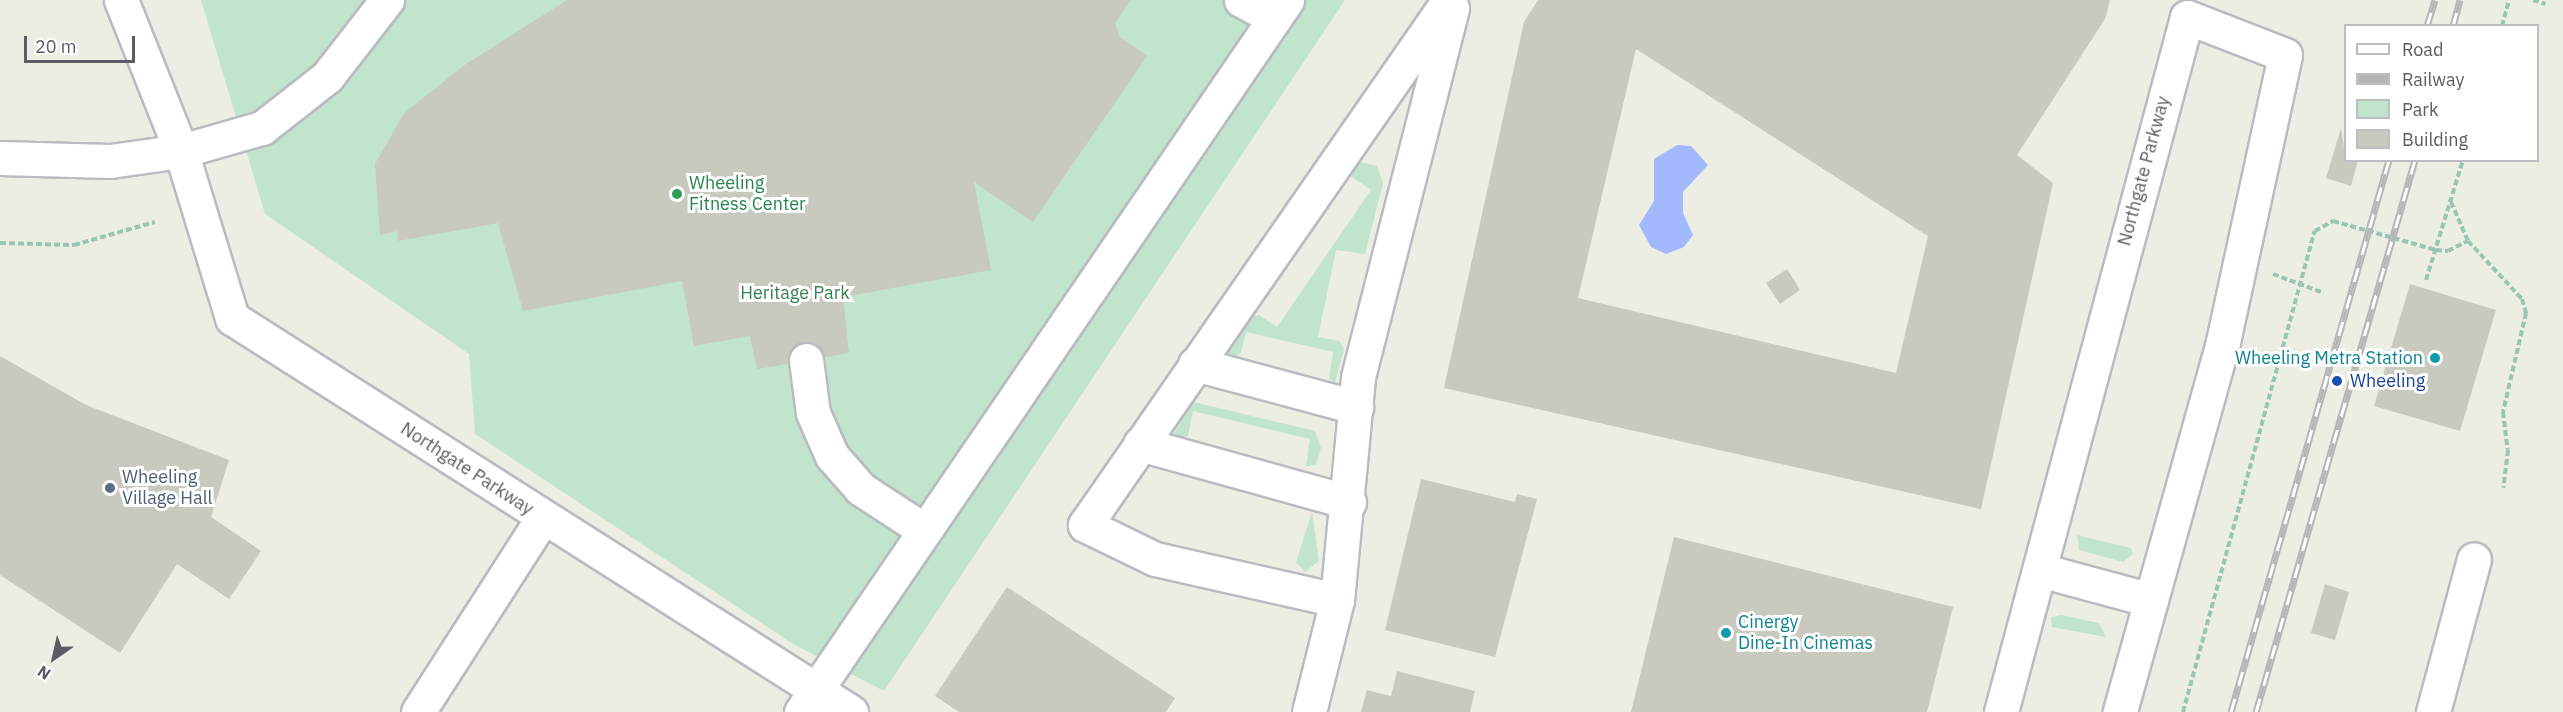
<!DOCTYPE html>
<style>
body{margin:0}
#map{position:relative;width:2563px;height:712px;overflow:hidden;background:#edeee3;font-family:"IBM Plex Sans",sans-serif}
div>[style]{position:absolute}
.green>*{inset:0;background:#c0e5cc}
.water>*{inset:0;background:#a3b9fd}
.building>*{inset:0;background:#c8c9bf}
.path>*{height:4px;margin-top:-2px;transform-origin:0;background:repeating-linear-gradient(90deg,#99c6b4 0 6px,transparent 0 9px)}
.roads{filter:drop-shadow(2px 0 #babbc1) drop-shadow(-2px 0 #babbc1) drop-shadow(0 2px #babbc1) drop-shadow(0 -2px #babbc1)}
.minor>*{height:33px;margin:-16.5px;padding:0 16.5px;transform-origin:16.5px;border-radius:16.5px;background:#fff}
.rail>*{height:7px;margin-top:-3.5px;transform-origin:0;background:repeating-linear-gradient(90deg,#fff 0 14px,#b6b6b7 0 28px);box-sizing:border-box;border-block:2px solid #b6b6b7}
.dots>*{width:16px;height:16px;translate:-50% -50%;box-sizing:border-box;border:3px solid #fff;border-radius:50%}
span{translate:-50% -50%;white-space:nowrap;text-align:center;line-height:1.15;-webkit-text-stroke:6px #fff;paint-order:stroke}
.street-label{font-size:18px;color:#5b5c63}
.leisure-label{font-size:18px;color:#27864d}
.left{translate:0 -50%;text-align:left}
.park-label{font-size:18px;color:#358151}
.culture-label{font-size:18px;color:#0d838f}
.right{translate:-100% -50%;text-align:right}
.transit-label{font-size:18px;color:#164399}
.service-label{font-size:18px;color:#4e5e75}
.legend{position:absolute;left:2344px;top:24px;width:195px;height:138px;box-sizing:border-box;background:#fff;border:2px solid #bdbec1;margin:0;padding:8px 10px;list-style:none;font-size:18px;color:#5b5c63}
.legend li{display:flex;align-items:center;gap:12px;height:30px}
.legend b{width:30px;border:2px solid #bdbec1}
.north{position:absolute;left:24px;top:628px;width:60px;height:60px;-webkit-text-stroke:4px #fff;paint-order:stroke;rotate:214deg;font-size:16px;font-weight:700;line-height:24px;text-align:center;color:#5b5c63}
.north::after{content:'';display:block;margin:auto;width:21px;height:27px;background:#5b5c63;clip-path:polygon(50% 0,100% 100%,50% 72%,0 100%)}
.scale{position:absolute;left:24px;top:36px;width:111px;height:27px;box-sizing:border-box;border:3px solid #5b5c63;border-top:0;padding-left:8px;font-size:18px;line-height:21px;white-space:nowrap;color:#5b5c63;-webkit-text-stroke:4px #fff;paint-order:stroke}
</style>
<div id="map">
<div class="green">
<i style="clip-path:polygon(201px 0,1345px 0,884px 691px,795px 645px,475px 434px,469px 354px,265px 214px)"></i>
<i style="clip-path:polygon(1361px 162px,1377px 166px,1383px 183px,1365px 254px,1336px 250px,1318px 337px,1339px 341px,1344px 349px,1335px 382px,1329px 379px,1333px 352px,1246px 332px,1241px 353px,1232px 359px,1226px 354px,1249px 317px,1259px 315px,1277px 327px,1371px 190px,1349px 175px)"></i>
<i style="clip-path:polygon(1194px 402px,1315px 431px,1321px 448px,1316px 465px,1306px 466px,1310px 439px,1193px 411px,1188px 436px,1181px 439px,1174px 433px)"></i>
<i style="clip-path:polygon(1312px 512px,1319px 561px,1305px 572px,1296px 562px)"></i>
<i style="clip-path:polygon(2077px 535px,2131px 548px,2133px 554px,2123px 562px,2079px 550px)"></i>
<i style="clip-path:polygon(2061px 615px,2099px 623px,2106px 637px,2052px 627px,2051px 617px)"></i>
</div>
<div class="water">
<i style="clip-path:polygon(1677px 145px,1691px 146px,1708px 165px,1683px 192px,1683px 213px,1693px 235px,1684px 247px,1666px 254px,1651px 247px,1639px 225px,1654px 201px,1654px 159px)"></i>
</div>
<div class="building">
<i style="clip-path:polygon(567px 0,1131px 0,1115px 23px,1120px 37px,1147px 56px,1033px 222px,974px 182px,991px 270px,843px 297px,849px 353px,757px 369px,750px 336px,694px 346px,682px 281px,523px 311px,498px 223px,398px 241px,397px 231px,380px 235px,375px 164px,404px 113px,466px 64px)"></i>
<i style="clip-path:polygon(evenodd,1538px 0,2110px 0,2105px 19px,2017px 155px,2053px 183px,1981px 509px,1444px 388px,1524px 22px,1538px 0,1636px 49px,1928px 236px,1896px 373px,1578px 298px,1636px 49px)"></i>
<i style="clip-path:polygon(2341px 128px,2346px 160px,2358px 160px,2351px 186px,2326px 178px)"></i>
<i style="clip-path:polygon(1787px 269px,1800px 290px,1780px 304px,1766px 283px)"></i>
<i style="clip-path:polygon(2410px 284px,2496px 310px,2460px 431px,2374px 406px)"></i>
<i style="clip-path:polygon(0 356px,86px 405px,229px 460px,211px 517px,261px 551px,229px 599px,177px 564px,120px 653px,0 575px)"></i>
<i style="clip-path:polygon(1421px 479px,1515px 502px,1517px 494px,1537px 499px,1495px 657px,1385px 630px)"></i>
<i style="clip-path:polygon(1674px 537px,1953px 607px,1927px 712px,1631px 712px)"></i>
<i style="clip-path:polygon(2325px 584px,2349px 592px,2335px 640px,2311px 633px)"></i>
<i style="clip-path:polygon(1007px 587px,1175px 698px,1166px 712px,959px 712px,935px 696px)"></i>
<i style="clip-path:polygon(1397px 671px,1475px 691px,1470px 712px,1361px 712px,1367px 690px,1391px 696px)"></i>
</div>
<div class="path">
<i style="left:2533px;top:0;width:13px;rotate:18deg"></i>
<i style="left:2502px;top:26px;width:27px;rotate:-75deg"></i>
<i style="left:2451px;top:202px;width:43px;rotate:66.4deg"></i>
<i style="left:2468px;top:241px;width:79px;rotate:47deg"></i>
<i style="left:2522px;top:299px;width:15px;rotate:74deg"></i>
<i style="left:2526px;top:313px;width:102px;rotate:103.1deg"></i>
<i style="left:2503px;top:412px;width:38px;rotate:83deg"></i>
<i style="left:2508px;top:450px;width:38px;rotate:97deg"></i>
<i style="left:0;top:243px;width:74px;rotate:1.5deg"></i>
<i style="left:74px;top:245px;width:84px;rotate:-15.9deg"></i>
<i style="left:2273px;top:274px;width:54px;rotate:20.4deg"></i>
<i style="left:2426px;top:280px;width:126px;rotate:-72.9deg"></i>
<i style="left:2183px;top:712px;width:499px;rotate:-74.7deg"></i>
<i style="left:2315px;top:231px;width:21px;rotate:-29deg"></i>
<i style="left:2333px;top:221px;width:107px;rotate:15.7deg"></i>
<i style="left:2436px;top:250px;width:12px;rotate:5deg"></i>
<i style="left:2448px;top:251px;width:22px;rotate:-27deg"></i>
</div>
<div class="roads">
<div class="minor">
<i style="left:121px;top:0;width:162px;rotate:68.3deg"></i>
<i style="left:181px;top:151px;width:175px;rotate:73deg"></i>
<i style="left:232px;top:318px;width:734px;rotate:32.48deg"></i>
<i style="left:1241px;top:0;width:38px;rotate:28deg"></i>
<i style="left:0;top:158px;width:110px;rotate:1.6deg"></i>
<i style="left:110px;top:161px;width:72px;rotate:-8deg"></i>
<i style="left:181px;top:151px;width:84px;rotate:-15.9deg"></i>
<i style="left:262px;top:128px;width:83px;rotate:-38.1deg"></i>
<i style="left:327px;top:77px;width:98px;rotate:-52.1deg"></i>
<i style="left:806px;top:360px;width:53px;rotate:82.5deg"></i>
<i style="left:813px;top:413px;width:47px;rotate:66.2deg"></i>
<i style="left:832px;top:456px;width:44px;rotate:48.7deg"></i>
<i style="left:861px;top:489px;width:75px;rotate:33.1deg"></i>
<i style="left:1195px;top:364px;width:167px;rotate:15deg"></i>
<i style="left:1140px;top:444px;width:217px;rotate:15.5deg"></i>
<i style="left:2040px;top:570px;width:115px;rotate:15.1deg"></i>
<i style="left:1337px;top:600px;width:187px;rotate:-167.3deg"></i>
<i style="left:1155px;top:559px;width:78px;rotate:-154.1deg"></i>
<i style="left:1085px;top:525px;width:639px;rotate:-55.27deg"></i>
<i style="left:418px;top:712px;width:232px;rotate:-57.3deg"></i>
<i style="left:801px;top:712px;width:862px;rotate:-55.68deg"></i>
<i style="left:1309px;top:712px;width:115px;rotate:-76deg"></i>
<i style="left:1337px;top:600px;width:224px;rotate:-84.6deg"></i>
<i style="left:1358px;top:377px;width:381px;rotate:-75.7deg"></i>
<i style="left:2001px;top:712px;width:719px;rotate:-75.02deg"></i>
<i style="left:2187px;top:17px;width:105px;rotate:21.2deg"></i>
<i style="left:2285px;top:55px;width:294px;rotate:102.2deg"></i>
<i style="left:2223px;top:342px;width:384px;rotate:105.6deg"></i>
<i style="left:2433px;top:712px;width:158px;rotate:-75deg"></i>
</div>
</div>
<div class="rail">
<i style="left:2427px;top:26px;width:27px;rotate:-73deg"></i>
<i style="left:2453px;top:26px;width:27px;rotate:-75deg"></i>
<i style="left:2231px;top:712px;width:574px;rotate:-74.03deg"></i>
<i style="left:2256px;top:712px;width:574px;rotate:-73.93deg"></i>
</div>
<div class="dots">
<i style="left:677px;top:194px;background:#2e9e5b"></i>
<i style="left:2435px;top:358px;background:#0f9aa8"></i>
<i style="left:2337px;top:381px;background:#1a4fb4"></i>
<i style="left:110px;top:488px;background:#5c6f8a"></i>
<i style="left:1726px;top:633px;background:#0f9aa8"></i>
</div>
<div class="street-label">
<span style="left:2144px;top:171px;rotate:-75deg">Northgate Parkway</span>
<span style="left:467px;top:469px;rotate:33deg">Northgate Parkway</span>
</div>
<div class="leisure-label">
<span class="left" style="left:689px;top:194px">Wheeling<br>Fitness Center</span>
</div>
<div class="park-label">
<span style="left:795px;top:293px">Heritage Park</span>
</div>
<div class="culture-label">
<span class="right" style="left:2423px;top:358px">Wheeling Metra Station</span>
<span class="left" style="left:1738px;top:633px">Cinergy<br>Dine-In Cinemas</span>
</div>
<div class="transit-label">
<span class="left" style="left:2350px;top:381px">Wheeling</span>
</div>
<div class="service-label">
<span class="left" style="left:122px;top:488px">Wheeling<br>Village Hall</span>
</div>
<ul class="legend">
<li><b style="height:8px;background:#fff"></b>Road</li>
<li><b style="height:8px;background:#b6b6b7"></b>Railway</li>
<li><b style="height:16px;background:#c0e5cc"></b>Park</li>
<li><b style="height:16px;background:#c8c9bf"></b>Building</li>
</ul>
<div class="north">N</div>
<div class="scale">20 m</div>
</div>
